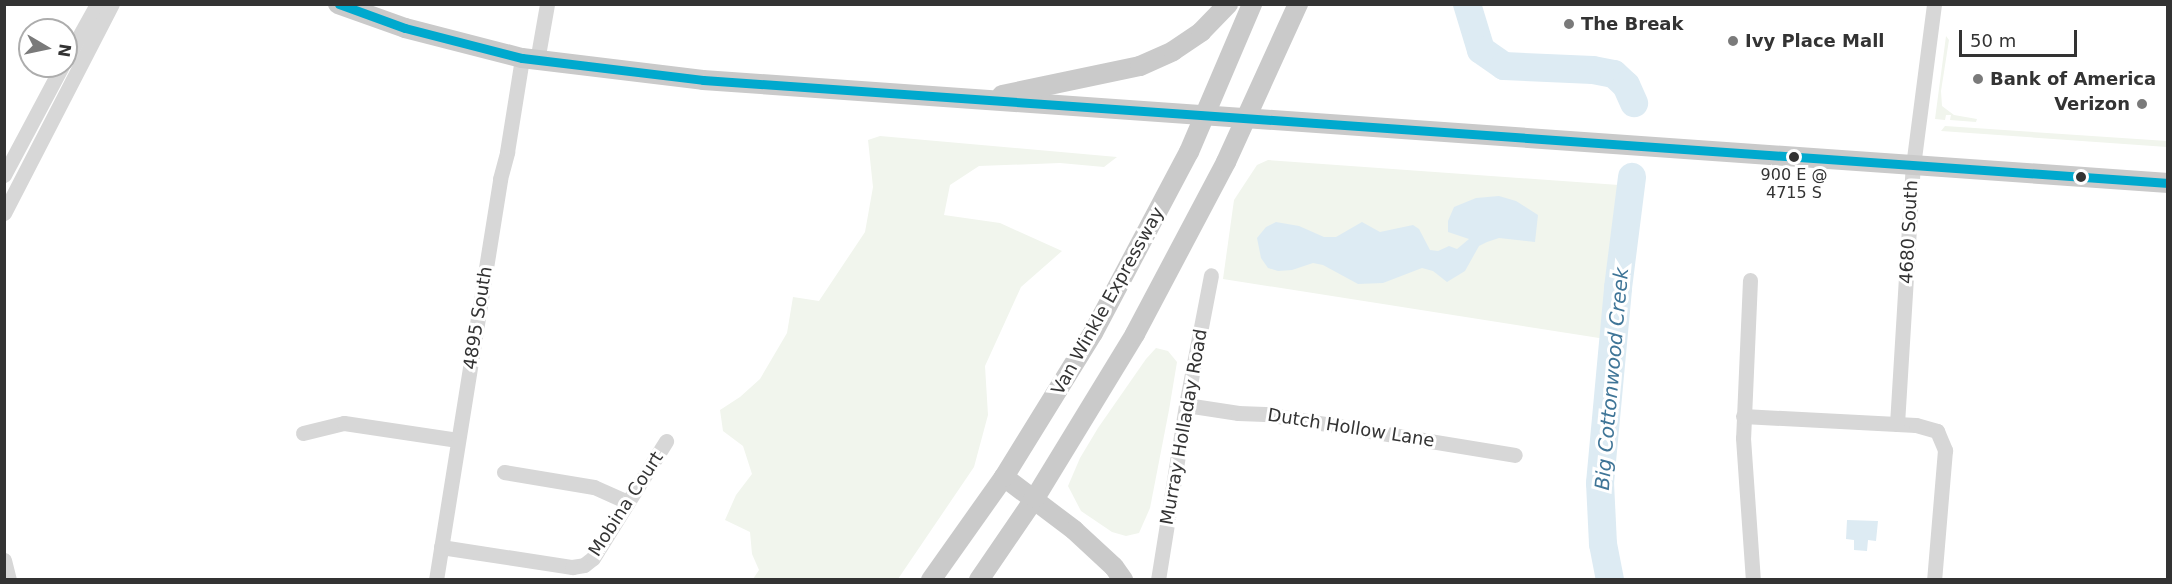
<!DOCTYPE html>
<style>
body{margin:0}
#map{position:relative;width:2172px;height:584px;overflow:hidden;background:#fff;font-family:"DejaVu Sans",sans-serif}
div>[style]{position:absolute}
.green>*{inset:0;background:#f1f5ed}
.water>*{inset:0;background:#ddebf3}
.river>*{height:28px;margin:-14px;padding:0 14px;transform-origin:14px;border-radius:14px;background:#ddebf3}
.minor>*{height:15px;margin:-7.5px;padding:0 7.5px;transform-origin:7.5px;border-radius:7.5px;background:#d7d7d7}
.major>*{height:20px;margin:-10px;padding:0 10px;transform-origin:10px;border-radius:10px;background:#cacaca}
.bus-1>*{height:9px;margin:-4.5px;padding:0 4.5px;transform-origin:4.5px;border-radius:4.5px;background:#00a9ce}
.dots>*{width:16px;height:16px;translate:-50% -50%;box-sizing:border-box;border:3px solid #fff;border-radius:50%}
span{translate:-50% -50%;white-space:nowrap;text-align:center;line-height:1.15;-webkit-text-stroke:6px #fff;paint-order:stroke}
.bus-label{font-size:16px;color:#333}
.poi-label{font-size:18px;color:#333;font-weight:700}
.left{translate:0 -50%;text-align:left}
.right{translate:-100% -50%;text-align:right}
.street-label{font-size:18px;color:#333}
.water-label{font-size:20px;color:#3f7597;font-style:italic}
.frame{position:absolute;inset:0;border:6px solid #333;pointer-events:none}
.north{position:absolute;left:18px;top:18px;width:60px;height:60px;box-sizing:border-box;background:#fff;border:2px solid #adadad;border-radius:50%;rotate:99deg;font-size:16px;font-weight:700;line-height:24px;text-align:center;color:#333}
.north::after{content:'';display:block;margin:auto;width:21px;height:27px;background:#7a7a7a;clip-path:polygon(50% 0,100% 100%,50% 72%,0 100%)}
.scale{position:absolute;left:1959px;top:30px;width:118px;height:27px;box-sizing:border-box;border:3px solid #333;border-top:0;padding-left:8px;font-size:18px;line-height:21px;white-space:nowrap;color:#333;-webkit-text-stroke:4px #fff;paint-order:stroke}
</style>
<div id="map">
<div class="green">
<i style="clip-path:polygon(1946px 36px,1949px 40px,1941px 91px,1942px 106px,1954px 115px,1977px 119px,1976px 122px,1950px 120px,1951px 115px,1946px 115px,1945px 120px,1935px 119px)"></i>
<i style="clip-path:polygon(1945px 126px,2167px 141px,2167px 147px,1941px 131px)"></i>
<i style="clip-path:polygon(880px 136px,1117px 157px,1104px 167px,1060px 163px,979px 166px,950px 185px,944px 215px,1000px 223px,1062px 251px,1021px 287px,985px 366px,988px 415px,974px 467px,898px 579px,753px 579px,759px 570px,752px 554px,750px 532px,725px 520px,736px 495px,752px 474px,743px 446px,723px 431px,720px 410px,740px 397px,760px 379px,787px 333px,793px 297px,819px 301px,865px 232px,873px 187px,868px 140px)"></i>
<i style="clip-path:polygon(1268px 160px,1633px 186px,1612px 340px,1223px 279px,1234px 200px,1257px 165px)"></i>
<i style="clip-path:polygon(1156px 348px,1168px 351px,1177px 362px,1169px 410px,1150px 508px,1139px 533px,1126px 536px,1112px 532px,1081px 511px,1068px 486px,1080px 458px,1098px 428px,1146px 359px)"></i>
</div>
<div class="water">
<i style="clip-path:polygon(1499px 196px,1516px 201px,1538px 215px,1535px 242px,1499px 238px,1487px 242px,1479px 246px,1465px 271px,1447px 282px,1433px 271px,1422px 268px,1383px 283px,1358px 284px,1323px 265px,1313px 263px,1292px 270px,1278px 271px,1268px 268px,1261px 258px,1257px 238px,1266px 227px,1276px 222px,1299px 226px,1324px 237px,1336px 237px,1362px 222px,1380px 232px,1413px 225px,1419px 229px,1430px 250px,1438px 251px,1449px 246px,1457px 249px,1469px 239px,1448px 232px,1448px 221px,1454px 207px,1476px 198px)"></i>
<i style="clip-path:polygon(1847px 520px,1878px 521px,1876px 541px,1868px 540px,1867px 551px,1854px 550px,1854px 540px,1846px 539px)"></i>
</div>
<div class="river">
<i style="left:1467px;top:4px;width:48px;rotate:73.1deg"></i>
<i style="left:1481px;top:50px;width:28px;rotate:35deg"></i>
<i style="left:1504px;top:66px;width:89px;rotate:2.6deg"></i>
<i style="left:1593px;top:70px;width:21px;rotate:11deg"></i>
<i style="left:1614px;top:74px;width:16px;rotate:43deg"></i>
<i style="left:1626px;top:85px;width:20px;rotate:66deg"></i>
<i style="left:1610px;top:580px;width:37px;rotate:-101deg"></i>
<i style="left:1603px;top:544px;width:61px;rotate:-92.8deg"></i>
<i style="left:1600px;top:483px;width:196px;rotate:-84.7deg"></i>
<i style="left:1618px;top:288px;width:112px;rotate:-82.8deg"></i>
</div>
<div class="minor">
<i style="left:66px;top:60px;width:64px;rotate:-61deg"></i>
<i style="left:537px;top:61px;width:58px;rotate:-80deg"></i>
<i style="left:4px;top:175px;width:123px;rotate:-62deg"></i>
<i style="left:4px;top:213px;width:235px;rotate:-62.7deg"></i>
<i style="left:1750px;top:280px;width:158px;rotate:92.5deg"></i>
<i style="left:1743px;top:438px;width:142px;rotate:86deg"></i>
<i style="left:1186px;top:405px;width:53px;rotate:8.7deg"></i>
<i style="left:1238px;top:413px;width:27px;rotate:2deg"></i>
<i style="left:1265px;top:414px;width:253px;rotate:9.3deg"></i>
<i style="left:1743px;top:416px;width:173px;rotate:3deg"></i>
<i style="left:1916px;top:425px;width:22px;rotate:16deg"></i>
<i style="left:1937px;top:431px;width:21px;rotate:67deg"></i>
<i style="left:1945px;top:450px;width:130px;rotate:94.8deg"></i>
<i style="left:1897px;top:424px;width:258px;rotate:-86.5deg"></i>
<i style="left:1913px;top:166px;width:163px;rotate:-82.6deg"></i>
<i style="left:303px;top:433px;width:42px;rotate:-13.7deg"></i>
<i style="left:344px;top:423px;width:115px;rotate:8.5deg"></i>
<i style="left:504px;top:472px;width:91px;rotate:9.5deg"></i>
<i style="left:594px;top:487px;width:37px;rotate:24deg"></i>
<i style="left:441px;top:547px;width:133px;rotate:8.7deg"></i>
<i style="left:572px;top:567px;width:12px;rotate:-9deg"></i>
<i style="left:584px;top:565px;width:11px;rotate:-38deg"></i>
<i style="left:593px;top:558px;width:138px;rotate:-58deg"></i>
<i style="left:4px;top:560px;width:21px;rotate:76deg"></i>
<i style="left:436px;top:580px;width:406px;rotate:-80.9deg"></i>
<i style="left:500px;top:179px;width:28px;rotate:-75deg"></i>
<i style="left:507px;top:152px;width:95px;rotate:-80.9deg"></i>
<i style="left:1158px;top:580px;width:177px;rotate:-80.9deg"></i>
<i style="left:1186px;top:405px;width:132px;rotate:-79.1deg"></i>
</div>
<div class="major">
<i style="left:338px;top:4px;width:71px;rotate:19.7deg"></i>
<i style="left:405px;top:28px;width:121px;rotate:14.4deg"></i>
<i style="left:522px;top:58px;width:182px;rotate:6.9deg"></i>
<i style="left:703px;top:80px;width:1469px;rotate:4.02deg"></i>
<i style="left:1002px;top:95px;width:141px;rotate:-11.9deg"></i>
<i style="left:1140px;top:66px;width:36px;rotate:-24deg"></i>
<i style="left:1173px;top:51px;width:34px;rotate:-34deg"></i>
<i style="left:1201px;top:32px;width:39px;rotate:-46deg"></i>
<i style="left:1004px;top:477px;width:88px;rotate:37.1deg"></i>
<i style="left:1074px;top:530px;width:54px;rotate:42.8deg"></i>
<i style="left:1114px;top:567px;width:16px;rotate:55deg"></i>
<i style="left:931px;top:580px;width:126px;rotate:-54.7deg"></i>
<i style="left:1004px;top:477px;width:169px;rotate:-58.3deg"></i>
<i style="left:1093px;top:333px;width:205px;rotate:-62.1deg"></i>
<i style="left:1189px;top:152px;width:161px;rotate:-66.9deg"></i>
<i style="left:979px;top:580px;width:99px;rotate:-55.7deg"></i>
<i style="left:1035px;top:498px;width:192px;rotate:-58.6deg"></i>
<i style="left:1135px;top:334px;width:195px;rotate:-62.1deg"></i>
<i style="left:1226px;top:162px;width:174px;rotate:-65.5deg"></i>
</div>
<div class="bus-1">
<i style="left:339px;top:4px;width:70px;rotate:20deg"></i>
<i style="left:405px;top:28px;width:121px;rotate:14.4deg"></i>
<i style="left:522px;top:58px;width:182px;rotate:6.9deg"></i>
<i style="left:703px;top:80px;width:1469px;rotate:4.02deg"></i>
</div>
<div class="dots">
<i style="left:1569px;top:24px;background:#7a7a7a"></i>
<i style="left:1733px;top:41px;background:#7a7a7a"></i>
<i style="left:1978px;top:79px;background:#7a7a7a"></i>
<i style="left:2142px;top:104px;background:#7a7a7a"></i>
<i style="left:1794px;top:157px;background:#333"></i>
<i style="left:2081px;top:177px;background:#333"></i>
</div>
<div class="bus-label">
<span style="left:1794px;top:184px">900 E @<br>4715 S</span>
</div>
<div class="poi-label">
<span class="left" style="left:1581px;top:24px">The Break</span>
<span class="left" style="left:1745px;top:41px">Ivy Place Mall</span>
<span class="left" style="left:1990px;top:79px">Bank of America</span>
<span class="right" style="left:2130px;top:104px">Verizon</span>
</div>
<div class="street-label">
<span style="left:1909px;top:232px;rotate:-87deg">4680 South</span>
<span style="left:1108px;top:301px;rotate:-61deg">Van Winkle Expressway</span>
<span style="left:478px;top:318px;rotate:-81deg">4895 South</span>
<span style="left:1184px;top:427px;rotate:-80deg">Murray Holladay Road</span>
<span style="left:1351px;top:428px;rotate:9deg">Dutch Hollow Lane</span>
<span style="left:626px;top:504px;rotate:-57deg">Mobina Court</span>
</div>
<div class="water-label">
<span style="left:1612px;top:379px;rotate:-85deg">Big Cottonwood Creek</span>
</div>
<div class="frame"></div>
<div class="north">N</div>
<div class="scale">50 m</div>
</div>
